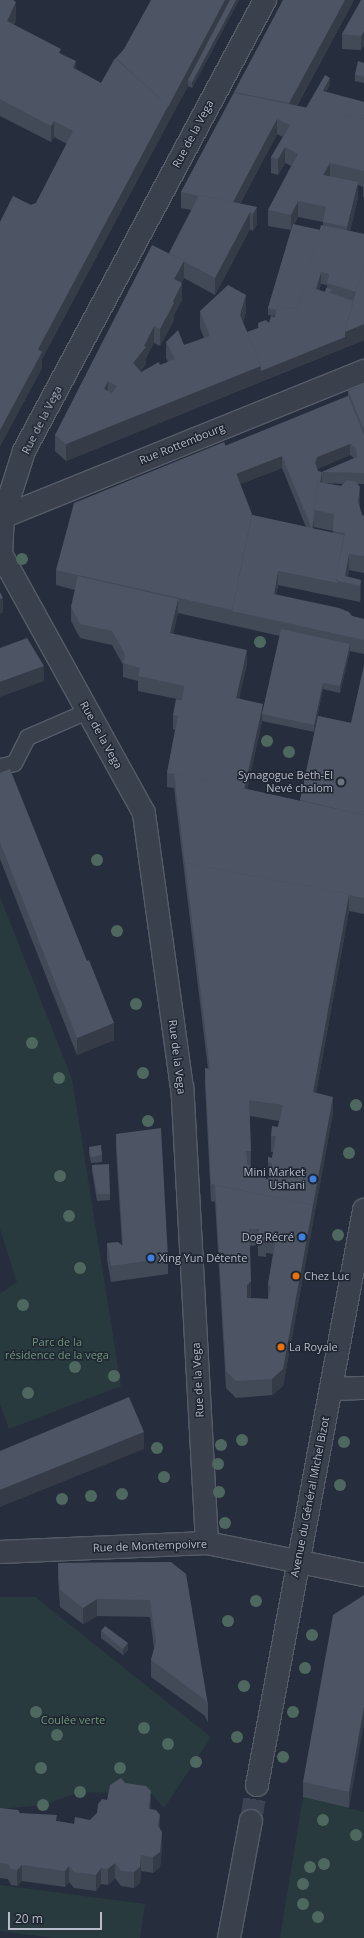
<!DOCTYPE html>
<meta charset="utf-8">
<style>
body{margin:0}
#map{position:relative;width:364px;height:1938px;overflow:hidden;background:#262e3d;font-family:"Open Sans",sans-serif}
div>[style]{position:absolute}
.green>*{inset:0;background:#283a3e}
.street-tunnel>*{height:22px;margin-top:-11px;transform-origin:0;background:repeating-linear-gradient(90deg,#3c4352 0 22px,transparent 0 33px)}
.roads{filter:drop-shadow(1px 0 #555c68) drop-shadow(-1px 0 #555c68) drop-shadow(0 1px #555c68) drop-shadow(0 -1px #555c68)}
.lane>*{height:15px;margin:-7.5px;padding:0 7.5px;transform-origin:7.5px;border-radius:7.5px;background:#3a414d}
.street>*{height:22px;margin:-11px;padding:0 11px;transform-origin:11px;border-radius:11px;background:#3a414d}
.trees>*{width:12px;height:12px;margin:-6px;border-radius:50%;background:#4e685f}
.wall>*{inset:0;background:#424957}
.shaded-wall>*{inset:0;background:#363c47}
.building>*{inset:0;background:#4d5565}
.dots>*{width:11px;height:11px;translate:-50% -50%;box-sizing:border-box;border:2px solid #1f2632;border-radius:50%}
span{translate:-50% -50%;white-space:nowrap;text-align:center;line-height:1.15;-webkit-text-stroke:3px #1f2632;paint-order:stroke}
.street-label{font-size:11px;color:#b6bcc8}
.poi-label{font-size:11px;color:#b6bcc8}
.right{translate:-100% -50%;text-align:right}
.left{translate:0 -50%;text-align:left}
.park-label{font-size:11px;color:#6f977b}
.scale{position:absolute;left:8px;top:1912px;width:94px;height:18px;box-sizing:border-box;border:2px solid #b6bcc8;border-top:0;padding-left:5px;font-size:12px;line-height:14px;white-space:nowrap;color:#b6bcc8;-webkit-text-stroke:3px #1f2632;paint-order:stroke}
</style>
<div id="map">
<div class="green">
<i style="clip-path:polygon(0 897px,72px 1079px,121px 1386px,9px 1429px,0 1404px,0 1294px,17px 1282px,0 1229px)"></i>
<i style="clip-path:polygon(0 1597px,35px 1597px,211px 1737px,164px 1808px,152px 1794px,80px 1792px,43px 1805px,0 1809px)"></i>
<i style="clip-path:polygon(303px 1797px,364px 1812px,364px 1938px,280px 1938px)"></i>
<i style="clip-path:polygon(0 1885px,145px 1904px,140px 1938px,54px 1938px,0 1931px)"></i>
</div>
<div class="street-tunnel">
<i style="left:251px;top:1821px;width:36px;rotate:-81deg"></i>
</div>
<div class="roads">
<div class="lane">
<i style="left:0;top:766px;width:14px;rotate:-12deg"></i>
<i style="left:14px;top:763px;width:29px;rotate:-63deg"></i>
<i style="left:27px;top:737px;width:65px;rotate:-23.4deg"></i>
</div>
<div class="street">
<i style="left:0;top:518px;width:393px;rotate:-22deg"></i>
<i style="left:331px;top:1389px;width:33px;rotate:-2deg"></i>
<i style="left:207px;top:1543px;width:456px;rotate:-93.1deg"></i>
<i style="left:182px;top:1088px;width:278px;rotate:-97.9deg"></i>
<i style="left:144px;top:813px;width:296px;rotate:-118.9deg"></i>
<i style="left:1px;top:554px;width:37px;rotate:-87deg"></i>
<i style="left:3px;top:517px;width:69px;rotate:-72.3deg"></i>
<i style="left:24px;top:451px;width:511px;rotate:-61.88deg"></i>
<i style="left:0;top:1552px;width:207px;rotate:-2.5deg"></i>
<i style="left:207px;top:1543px;width:160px;rotate:11.5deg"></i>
<i style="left:257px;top:1785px;width:585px;rotate:-79.46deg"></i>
<i style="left:229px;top:1938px;width:119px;rotate:-79.4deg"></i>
</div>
</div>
<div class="trees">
<i style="left:22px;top:559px"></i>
<i style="left:260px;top:642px"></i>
<i style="left:267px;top:741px"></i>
<i style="left:289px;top:752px"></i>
<i style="left:97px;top:860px"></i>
<i style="left:117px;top:931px"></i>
<i style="left:136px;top:1004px"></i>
<i style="left:32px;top:1043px"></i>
<i style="left:143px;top:1073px"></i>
<i style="left:59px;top:1078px"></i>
<i style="left:356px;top:1105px"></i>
<i style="left:148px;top:1121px"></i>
<i style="left:349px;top:1153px"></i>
<i style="left:60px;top:1176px"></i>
<i style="left:69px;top:1216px"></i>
<i style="left:338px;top:1235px"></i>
<i style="left:80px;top:1268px"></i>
<i style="left:23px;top:1305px"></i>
<i style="left:75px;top:1367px"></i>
<i style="left:114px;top:1376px"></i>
<i style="left:28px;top:1393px"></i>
<i style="left:242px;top:1440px"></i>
<i style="left:344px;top:1442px"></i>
<i style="left:221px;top:1445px"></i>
<i style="left:157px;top:1448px"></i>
<i style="left:218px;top:1464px"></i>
<i style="left:164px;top:1477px"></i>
<i style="left:340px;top:1485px"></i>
<i style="left:219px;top:1492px"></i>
<i style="left:122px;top:1494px"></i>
<i style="left:91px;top:1496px"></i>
<i style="left:62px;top:1499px"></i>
<i style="left:225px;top:1523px"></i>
<i style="left:256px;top:1601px"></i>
<i style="left:228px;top:1621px"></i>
<i style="left:312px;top:1635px"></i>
<i style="left:305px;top:1668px"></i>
<i style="left:244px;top:1686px"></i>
<i style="left:36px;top:1712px"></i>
<i style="left:293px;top:1712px"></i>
<i style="left:144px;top:1728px"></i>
<i style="left:57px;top:1735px"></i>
<i style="left:237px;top:1737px"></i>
<i style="left:168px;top:1744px"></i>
<i style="left:283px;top:1757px"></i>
<i style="left:196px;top:1762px"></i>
<i style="left:41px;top:1768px"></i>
<i style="left:120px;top:1768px"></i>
<i style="left:80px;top:1792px"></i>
<i style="left:43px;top:1805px"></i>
<i style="left:323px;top:1820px"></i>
<i style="left:356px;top:1835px"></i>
<i style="left:324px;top:1864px"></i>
<i style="left:310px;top:1867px"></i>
<i style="left:303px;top:1884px"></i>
<i style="left:303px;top:1904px"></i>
<i style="left:318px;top:1917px"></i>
</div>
<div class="wall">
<i style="clip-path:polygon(0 0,16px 18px,14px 25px,61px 54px,76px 69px,101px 83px,116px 58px,239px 0,192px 88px,188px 86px,168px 122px,42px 359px,42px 368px,0 446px,0 222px,31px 205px,36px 203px,67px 144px,54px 137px,51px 142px,0 116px)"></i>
<i style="clip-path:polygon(evenodd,354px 0,297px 106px,306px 108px,330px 84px,326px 92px,364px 102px,364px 198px,363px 196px,363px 187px,358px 185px,358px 198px,350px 231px,364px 234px,364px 340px,66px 461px,55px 451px,55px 435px,169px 254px,192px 210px,181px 208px,181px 192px,234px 92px,354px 0,277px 134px,283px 137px,271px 157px,271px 173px,278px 175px,285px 163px,291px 166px,268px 210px,268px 226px,291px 230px,268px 308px,268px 315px,275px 316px,275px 317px,269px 323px,258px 323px,258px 328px,247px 332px,243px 322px,246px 312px,200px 311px,200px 328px,204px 338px,184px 345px,166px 342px,166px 358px,168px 362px,141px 372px,140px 371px,146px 364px,146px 358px,154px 343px,160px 346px,174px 320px,174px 315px,182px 300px,181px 283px,184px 278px,215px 295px,250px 229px,253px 231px,257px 224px,257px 207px,240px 204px,277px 134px,354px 0,298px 217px,323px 222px,323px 226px,320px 230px,294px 225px,298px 217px,354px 0,321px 284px,327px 285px,327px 289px,325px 292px,319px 290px,321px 284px)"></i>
<i style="clip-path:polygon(364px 0,364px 45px,361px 50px,342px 49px,342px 34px)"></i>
<i style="clip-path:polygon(364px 63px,364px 83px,355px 81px,355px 74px)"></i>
<i style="clip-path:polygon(evenodd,364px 384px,364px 484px,357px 484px,360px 504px,359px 506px,362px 515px,364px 516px,364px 573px,349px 570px,348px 577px,361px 580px,361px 596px,360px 602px,278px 585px,276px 595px,352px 616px,364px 619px,364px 654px,350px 651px,340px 693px,323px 689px,314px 732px,262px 721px,247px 789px,300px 801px,318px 716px,351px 723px,364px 666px,364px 914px,349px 911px,316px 1093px,333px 1113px,283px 1386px,272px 1395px,236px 1398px,226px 1388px,215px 1202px,211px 1201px,205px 1085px,205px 1068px,208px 1069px,174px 788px,167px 787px,167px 773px,175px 730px,173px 729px,173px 715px,182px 700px,138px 691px,138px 681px,123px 677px,123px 665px,112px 645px,80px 638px,71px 621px,71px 607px,75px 590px,56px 585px,56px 570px,225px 446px,348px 396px,348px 391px,364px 384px,350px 455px,354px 458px,322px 472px,322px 483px,317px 469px,350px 455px,364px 384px,282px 468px,306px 527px,252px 515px,240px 484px,282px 468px,364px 384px,323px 483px,344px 484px,341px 486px,323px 483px,364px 384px,314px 527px,333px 531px,333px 533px,314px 529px,314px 527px,364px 384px,178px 613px,280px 636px,263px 711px,239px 698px,247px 664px,173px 634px,178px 613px,364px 384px,250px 1116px,279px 1121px,278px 1127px,271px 1136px,271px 1152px,273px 1152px,272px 1158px,268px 1157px,268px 1179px,269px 1179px,268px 1180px,251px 1167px,250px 1116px,364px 384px,258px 1245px,258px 1256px,266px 1257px,266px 1253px,273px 1254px,268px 1284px,268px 1299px,251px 1298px,250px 1246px,258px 1245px)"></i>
<i style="clip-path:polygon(0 773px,114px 1040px,77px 1055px,0 859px)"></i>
<i style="clip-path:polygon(116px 1134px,168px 1258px,168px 1274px,111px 1282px,107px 1260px,107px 1243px,122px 1245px,116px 1150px)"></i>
<i style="clip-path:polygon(89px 1147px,102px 1155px,102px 1162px,91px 1163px,89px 1153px)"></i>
<i style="clip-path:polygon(92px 1165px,110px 1194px,110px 1200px,97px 1201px,92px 1171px)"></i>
<i style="clip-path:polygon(171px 1562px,208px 1705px,208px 1722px,204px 1715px,151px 1677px,151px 1660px,154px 1649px,150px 1617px,97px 1616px,83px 1624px,60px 1607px,58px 1580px,58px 1563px)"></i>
<i style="clip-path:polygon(364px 1595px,349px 1808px,303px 1797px,303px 1782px)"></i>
<i style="clip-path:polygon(101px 1631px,128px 1650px,123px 1655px,101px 1638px)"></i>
<i style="clip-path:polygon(125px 1783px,151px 1807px,151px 1809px,160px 1828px,162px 1848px,160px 1867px,153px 1873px,141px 1871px,140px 1883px,134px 1888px,121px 1886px,115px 1878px,108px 1885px,101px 1884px,96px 1891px,74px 1888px,69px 1882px,65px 1887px,22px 1881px,17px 1886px,11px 1885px,8px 1879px,0 1878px,0 1808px,20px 1813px,57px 1821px,74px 1824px,90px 1820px,97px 1813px,107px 1800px)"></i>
</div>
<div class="shaded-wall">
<i style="clip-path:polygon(225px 0,234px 0,188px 80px,188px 86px,42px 359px,42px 368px,0 446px,0 430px,38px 349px)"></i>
<i style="clip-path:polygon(236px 0,239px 0,192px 88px,192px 82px)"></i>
<i style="clip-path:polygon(345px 0,354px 0,289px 120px,289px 103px)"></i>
<i style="clip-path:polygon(16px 2px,16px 18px,7px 38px,7px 21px)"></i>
<i style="clip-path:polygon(364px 31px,364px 45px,361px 50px,361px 36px)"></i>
<i style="clip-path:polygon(76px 61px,76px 77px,73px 68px)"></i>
<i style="clip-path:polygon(330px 78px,330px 84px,323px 98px,323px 91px)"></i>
<i style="clip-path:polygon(277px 119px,277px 134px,232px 219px,232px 203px)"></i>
<i style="clip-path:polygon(54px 121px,54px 137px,51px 142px,51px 126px)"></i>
<i style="clip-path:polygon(285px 147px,285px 163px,278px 175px,278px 159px)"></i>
<i style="clip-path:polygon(330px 163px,330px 178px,323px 175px)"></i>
<i style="clip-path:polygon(358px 182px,358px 198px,347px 242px,347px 227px)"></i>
<i style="clip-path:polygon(298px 201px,298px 217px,291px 230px,291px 215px)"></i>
<i style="clip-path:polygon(257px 207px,257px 224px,253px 231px,253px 214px)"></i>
<i style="clip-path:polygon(250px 212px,250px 229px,215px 295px,215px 278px)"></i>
<i style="clip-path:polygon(184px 261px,184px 278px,174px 296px,174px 279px)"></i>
<i style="clip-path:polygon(321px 272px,321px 284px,316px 300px,316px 289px)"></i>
<i style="clip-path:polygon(182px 283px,182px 300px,174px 315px,174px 320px,160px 346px,160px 329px,173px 301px)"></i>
<i style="clip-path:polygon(246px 295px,246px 312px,240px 332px,240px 315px)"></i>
<i style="clip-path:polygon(364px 324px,364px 340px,66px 461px,66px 444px)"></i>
<i style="clip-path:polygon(154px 326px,154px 343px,146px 358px,146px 364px,133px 380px,133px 363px,144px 346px)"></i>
<i style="clip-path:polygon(108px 381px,108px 398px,104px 389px)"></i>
<i style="clip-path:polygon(350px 444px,350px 455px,317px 469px,315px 463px,317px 457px)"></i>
<i style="clip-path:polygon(282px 456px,282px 468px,235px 486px,235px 474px)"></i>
<i style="clip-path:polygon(322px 472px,322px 483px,315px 511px)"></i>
<i style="clip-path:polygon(360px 487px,360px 504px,358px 517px,358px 501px)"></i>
<i style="clip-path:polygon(314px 517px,314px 527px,312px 540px,312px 529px)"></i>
<i style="clip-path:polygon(349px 554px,349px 570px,347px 583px,345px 576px)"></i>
<i style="clip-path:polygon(278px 571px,278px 585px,274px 608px,274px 594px)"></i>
<i style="clip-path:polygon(361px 580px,361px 596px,360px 602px,360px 586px)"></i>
<i style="clip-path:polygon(3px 598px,3px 612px,0 614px,0 599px)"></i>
<i style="clip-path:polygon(178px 599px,178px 613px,170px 647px,170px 633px)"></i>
<i style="clip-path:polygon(350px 644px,350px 650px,340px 693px,340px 686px)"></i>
<i style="clip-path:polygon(247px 650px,247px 664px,236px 712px,236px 698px)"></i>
<i style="clip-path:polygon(44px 666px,44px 681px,0 697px,0 682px)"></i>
<i style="clip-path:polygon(323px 683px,323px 689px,314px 732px,314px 725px)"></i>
<i style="clip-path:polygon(263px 704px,262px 721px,244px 804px,244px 790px)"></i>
<i style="clip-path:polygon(349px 894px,349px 911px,313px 1109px,313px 1092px)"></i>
<i style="clip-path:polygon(114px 1023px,114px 1040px,77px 1055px,77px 1038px)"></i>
<i style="clip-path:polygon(333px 1097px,333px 1113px,283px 1386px,272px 1395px,272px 1379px)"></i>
<i style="clip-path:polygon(251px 1281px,251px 1298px,247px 1302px,247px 1285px)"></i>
<i style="clip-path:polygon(144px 1432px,144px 1449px,0 1507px,0 1490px)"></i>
<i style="clip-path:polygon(97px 1599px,97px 1616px,83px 1624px,83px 1608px)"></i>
<i style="clip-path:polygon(128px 1643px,128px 1650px,123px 1655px,123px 1649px)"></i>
<i style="clip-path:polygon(364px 1707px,364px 1723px,349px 1808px,349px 1792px)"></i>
<i style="clip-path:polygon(151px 1791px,151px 1807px,149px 1824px,149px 1809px)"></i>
<i style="clip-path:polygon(160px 1815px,160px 1830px,158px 1826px)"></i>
<i style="clip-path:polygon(162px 1832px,162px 1848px,160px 1867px,153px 1873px,153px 1857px)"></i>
<i style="clip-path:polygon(141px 1855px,141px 1871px,140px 1883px,134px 1888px,134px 1872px)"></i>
<i style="clip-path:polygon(115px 1863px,115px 1878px,108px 1885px,108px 1869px)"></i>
<i style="clip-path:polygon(22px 1865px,22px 1881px,17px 1886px,17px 1870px)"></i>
<i style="clip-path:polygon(69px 1866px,69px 1882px,65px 1887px,65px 1871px)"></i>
<i style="clip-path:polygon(101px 1868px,101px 1884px,96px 1891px,96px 1875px)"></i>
</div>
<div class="building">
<i style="clip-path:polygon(0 0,13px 0,16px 2px,7px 21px,61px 49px,59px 53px,76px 61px,73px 68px,101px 83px,115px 58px,168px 106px,38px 349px,42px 352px,0 430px,0 222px,13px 196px,31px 205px,36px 203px,73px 131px,54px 121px,51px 126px,0 99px)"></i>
<i style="clip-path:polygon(151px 0,225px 0,168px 107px,168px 106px,116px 58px,124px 49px)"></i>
<i style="clip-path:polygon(230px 0,236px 0,192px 82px,188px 80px)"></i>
<i style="clip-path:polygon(283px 0,345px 0,289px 103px,234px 92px)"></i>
<i style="clip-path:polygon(361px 0,364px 0,364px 31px,361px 36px,342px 34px)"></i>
<i style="clip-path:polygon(358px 61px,364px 63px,364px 77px,355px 74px)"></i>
<i style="clip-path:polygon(325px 75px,330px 78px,323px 91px,364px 102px,364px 119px,306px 108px)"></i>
<i style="clip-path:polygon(234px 93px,364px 119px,364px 171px,330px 163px,323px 175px,358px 182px,347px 227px,323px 222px,326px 207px,298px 201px,291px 215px,268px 210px,298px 154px,285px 147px,278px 159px,271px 157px,290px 125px,277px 119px,233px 202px,199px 195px,199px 196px,181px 192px)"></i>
<i style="clip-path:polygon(199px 195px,257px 207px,253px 214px,250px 212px,215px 278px,169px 253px)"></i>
<i style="clip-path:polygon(293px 224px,320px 230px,297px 309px,277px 306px,276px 310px,268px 308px)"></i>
<i style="clip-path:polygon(321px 225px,364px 234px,364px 263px,356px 292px,327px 283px,329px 274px,321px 272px,316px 289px,325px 292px,326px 288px,332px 289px,330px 293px,353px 301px,345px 332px,345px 337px,261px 371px,261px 366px,247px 332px,259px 328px,258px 323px,266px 320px,269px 323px,271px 316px,275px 317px,277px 306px,297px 309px)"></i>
<i style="clip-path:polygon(evenodd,152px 245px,184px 261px,174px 279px,182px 283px,173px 301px,174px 303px,160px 329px,154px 326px,144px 346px,146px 347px,133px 363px,141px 372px,159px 362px,160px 365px,175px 359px,166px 342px,178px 330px,184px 345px,210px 336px,200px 311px,228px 285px,246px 295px,240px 315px,261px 366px,66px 444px,55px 435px,152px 245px,108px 381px,117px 386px,112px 393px,104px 389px,108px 381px)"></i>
<i style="clip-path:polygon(364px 263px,364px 324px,345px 332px)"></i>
<i style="clip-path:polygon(364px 384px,364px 430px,348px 391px)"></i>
<i style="clip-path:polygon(348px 396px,364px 435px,364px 473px,322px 472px,357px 457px,356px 448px,350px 444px,317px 457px,315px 463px,318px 471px,322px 472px,320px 483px,318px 482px,314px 510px,314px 517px,312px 529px,282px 456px,236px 474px,225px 446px)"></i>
<i style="clip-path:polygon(224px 442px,252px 514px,232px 610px,56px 570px,74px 503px)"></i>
<i style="clip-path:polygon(347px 480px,356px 482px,360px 487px,358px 501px,362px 515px,364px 516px,364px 556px,349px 554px,345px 576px,361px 580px,360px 586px,338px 581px,336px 578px,345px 533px,333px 531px,334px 514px,314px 510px,318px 482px,341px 486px)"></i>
<i style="clip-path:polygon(252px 515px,344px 535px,336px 578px,336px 580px,338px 583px,278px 571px,274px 594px,339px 608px,349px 612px,352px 616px,364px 619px,364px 640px,232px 611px)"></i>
<i style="clip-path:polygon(78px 576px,178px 599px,170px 633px,247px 650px,236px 698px,263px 704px,244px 789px,174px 773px,174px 774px,167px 773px,178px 716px,173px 715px,176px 699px,182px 700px,184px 686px,138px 676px,140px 668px,123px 663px,125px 654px,112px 631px,80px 624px,71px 607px)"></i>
<i style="clip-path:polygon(0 592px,3px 598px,0 599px)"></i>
<i style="clip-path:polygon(281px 629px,350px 644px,340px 686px,323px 683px,314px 725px,262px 714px)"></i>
<i style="clip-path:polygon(27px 638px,44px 666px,0 682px,0 648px)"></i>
<i style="clip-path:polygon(364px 666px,364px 815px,300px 800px,318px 716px,351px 723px)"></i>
<i style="clip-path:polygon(10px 769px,87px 961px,89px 960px,114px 1023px,77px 1038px,0 842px,0 773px)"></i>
<i style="clip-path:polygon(174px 773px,364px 815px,364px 898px,349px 895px,349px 894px,185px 863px,185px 864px)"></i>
<i style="clip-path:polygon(evenodd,185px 863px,349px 894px,313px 1092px,333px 1097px,313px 1205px,211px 1184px,205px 1068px,210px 1069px,185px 863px,249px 1100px,283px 1105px,278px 1127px,272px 1126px,271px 1136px,276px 1136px,272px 1158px,268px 1157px,268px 1162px,272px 1163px,268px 1180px,247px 1164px,246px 1151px,251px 1151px,249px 1100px)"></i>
<i style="clip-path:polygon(161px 1128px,168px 1258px,111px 1266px,107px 1243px,118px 1242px,123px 1246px,116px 1134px)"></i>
<i style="clip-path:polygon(101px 1145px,102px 1155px,91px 1157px,89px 1147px)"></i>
<i style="clip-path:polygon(109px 1164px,110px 1194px,97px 1194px,92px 1165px)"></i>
<i style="clip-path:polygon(evenodd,215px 1185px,313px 1205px,283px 1369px,272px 1379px,236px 1381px,226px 1371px,215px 1185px,249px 1229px,259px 1229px,258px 1239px,266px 1240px,266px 1236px,276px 1238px,268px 1284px,271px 1287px,268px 1299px,247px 1298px,247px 1285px,251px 1281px,249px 1229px)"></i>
<i style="clip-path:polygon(129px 1397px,144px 1432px,0 1490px,0 1451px)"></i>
<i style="clip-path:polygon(171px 1562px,186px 1574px,208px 1705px,204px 1699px,151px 1660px,156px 1642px,150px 1600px,97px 1599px,83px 1608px,60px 1590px,58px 1563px)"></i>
<i style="clip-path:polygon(364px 1595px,364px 1707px,349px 1792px,303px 1782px,333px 1615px)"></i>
<i style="clip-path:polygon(105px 1626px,128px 1643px,123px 1649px,101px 1631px)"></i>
<i style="clip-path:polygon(121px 1778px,125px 1783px,146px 1786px,151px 1791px,149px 1809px,156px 1810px,160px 1815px,158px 1826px,162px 1832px,160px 1852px,153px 1857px,141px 1855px,140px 1867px,134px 1872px,121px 1871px,115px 1863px,108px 1869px,101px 1868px,96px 1875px,74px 1872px,69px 1866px,65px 1871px,22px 1865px,17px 1870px,11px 1869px,8px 1864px,0 1863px,0 1808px,18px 1810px,20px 1813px,57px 1815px,56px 1821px,74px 1824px,75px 1817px,90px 1820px,97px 1813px,98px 1804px,102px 1799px,107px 1800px,110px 1785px)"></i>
</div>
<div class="dots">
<i style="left:341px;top:782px;background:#6b7280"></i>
<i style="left:313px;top:1179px;background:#3f7fe0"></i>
<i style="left:302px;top:1237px;background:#3f7fe0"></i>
<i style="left:151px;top:1258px;background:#3f7fe0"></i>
<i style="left:296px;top:1276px;background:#e8710a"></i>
<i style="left:281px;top:1347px;background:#e8710a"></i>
</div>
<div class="street-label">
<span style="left:193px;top:134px;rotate:-62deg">Rue de la Vega</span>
<span style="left:42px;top:420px;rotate:-63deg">Rue de la Vega</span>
<span style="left:182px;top:444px;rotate:-22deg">Rue Rottembourg</span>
<span style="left:101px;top:735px;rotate:61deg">Rue de la Vega</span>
<span style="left:177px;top:1057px;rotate:83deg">Rue de la Vega</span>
<span style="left:198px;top:1380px;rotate:-93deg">Rue de la Vega</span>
<span style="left:310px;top:1497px;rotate:-79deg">Avenue du Général Michel Bizot</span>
<span style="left:150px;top:1546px;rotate:-2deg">Rue de Montempoivre</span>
</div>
<div class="poi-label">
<span class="right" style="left:333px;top:782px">Synagogue Beth-El<br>Nevé chalom</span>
<span class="right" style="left:305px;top:1179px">Mini Market<br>Ushani</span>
<span class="right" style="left:294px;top:1237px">Dog Récré</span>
<span class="left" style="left:159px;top:1258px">Xing Yun Détente</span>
<span class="left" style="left:304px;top:1276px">Chez Luc</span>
<span class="left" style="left:289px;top:1347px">La Royale</span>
</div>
<div class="park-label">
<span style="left:57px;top:1349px">Parc de la<br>résidence de la vega</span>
<span style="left:73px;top:1720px">Coulée verte</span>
</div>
<div class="scale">20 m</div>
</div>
